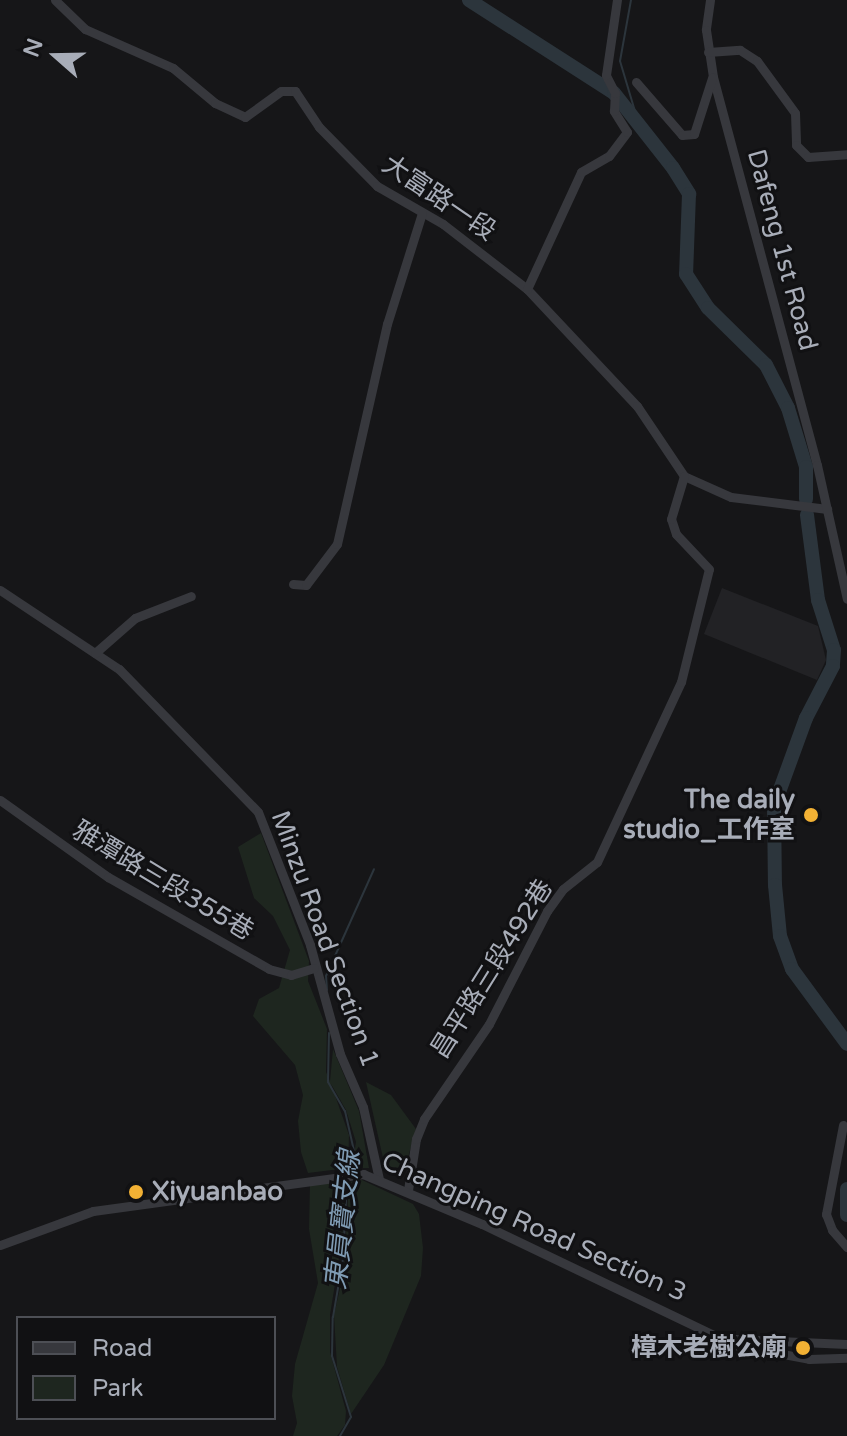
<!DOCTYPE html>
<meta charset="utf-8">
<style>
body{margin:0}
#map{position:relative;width:847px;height:1436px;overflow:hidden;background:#161618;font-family:"Varela Round","Noto Sans TC",sans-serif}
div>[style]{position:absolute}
.built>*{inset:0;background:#222225}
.green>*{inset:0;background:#1e261f}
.stream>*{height:2px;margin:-1px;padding:0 1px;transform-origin:1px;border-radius:1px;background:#2c353c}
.river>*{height:14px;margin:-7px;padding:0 7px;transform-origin:7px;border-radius:7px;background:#2c353c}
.minor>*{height:9px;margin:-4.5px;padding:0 4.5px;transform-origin:4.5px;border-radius:4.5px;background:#37383d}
.dots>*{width:22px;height:22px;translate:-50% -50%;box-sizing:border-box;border:4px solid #111113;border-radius:50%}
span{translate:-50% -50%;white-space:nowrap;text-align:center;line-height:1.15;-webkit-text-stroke:6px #111113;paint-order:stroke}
.street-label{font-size:26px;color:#a8adb8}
.poi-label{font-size:26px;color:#a8adb8;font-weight:700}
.right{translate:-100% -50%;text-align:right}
.left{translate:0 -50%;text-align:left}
.water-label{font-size:28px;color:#7f9bb3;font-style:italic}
.legend{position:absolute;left:16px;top:1316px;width:260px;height:104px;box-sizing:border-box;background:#111113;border:2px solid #4d4f55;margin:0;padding:10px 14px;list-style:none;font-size:24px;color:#a8adb8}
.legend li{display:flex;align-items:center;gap:16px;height:40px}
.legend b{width:40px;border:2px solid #4d4f55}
.north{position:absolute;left:16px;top:16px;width:80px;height:80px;-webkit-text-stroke:6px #111113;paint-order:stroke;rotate:290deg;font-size:22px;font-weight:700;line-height:32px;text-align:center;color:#a8adb8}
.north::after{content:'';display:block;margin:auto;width:28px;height:36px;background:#a8adb8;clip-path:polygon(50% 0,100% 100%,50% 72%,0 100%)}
</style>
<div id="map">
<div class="built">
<i style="clip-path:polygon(722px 588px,818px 626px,826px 660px,817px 680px,704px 634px)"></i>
</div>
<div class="green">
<i style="clip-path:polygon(261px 833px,309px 961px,308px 981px,327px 1029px,326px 1072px,330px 1081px,333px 1049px,359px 1111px,369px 1168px,352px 1168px,356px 1142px,346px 1110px,331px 1084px,349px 1135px,348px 1168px,308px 1173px,301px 1152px,298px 1121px,303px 1095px,295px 1065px,253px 1016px,259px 999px,279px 988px,290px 950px,273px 916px,254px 898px,238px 847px)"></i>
<i style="clip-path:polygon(366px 1082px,391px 1095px,416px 1129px,405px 1168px,385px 1167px)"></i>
<i style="clip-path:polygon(362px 1180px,413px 1204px,419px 1214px,423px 1248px,421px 1276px,384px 1365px,351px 1414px,337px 1367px,334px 1315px,344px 1270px,349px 1182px)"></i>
<i style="clip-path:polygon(310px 1183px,345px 1183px,344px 1228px,330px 1315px,330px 1352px,346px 1411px,345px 1425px,337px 1436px,293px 1436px,297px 1423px,292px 1396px,295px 1364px,318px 1283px,309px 1229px)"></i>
</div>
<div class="stream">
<i style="left:631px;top:0;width:62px;rotate:100.2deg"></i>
<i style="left:620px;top:61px;width:59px;rotate:73.4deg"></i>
<i style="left:327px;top:990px;width:14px;rotate:-94deg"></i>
<i style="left:326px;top:976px;width:117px;rotate:-65.8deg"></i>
<i style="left:329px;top:1033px;width:49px;rotate:91.2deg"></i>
<i style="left:328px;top:1082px;width:34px;rotate:60deg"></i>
<i style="left:345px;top:1111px;width:41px;rotate:77.3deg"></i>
<i style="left:354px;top:1151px;width:21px;rotate:107deg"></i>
<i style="left:340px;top:1436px;width:22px;rotate:-60deg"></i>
<i style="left:351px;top:1417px;width:64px;rotate:-107.3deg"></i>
<i style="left:332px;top:1356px;width:39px;rotate:-89deg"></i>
<i style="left:333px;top:1317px;width:59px;rotate:-80.2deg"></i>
<i style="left:343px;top:1259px;width:78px;rotate:-87.1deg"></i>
</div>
<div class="river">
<i style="left:469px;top:0;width:172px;rotate:32.7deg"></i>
<i style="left:614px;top:93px;width:95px;rotate:51.8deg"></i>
<i style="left:673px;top:168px;width:31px;rotate:58deg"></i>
<i style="left:689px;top:194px;width:80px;rotate:92.1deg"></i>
<i style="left:686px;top:274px;width:40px;rotate:57.1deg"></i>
<i style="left:708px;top:308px;width:81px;rotate:44.5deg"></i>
<i style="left:766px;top:365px;width:48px;rotate:62.9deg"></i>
<i style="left:788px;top:408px;width:62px;rotate:73deg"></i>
<i style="left:806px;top:467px;width:32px;rotate:90deg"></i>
<i style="left:807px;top:515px;width:86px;rotate:82.6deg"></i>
<i style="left:818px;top:600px;width:52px;rotate:72.3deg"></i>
<i style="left:834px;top:650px;width:16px;rotate:94deg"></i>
<i style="left:833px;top:666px;width:59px;rotate:117.4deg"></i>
<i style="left:806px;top:718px;width:94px;rotate:110deg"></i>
<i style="left:774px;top:806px;width:79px;rotate:89.3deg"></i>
<i style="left:775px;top:885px;width:51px;rotate:84.4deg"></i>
<i style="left:780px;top:936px;width:35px;rotate:70deg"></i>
<i style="left:792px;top:969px;width:93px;rotate:53.7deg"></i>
<i style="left:847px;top:1189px;width:26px;rotate:90deg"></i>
</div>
<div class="minor">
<i style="left:55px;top:0;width:42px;rotate:44deg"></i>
<i style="left:85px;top:29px;width:96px;rotate:23.9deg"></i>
<i style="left:173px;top:68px;width:55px;rotate:39.8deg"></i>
<i style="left:215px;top:103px;width:33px;rotate:25deg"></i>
<i style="left:245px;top:117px;width:44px;rotate:-35.8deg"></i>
<i style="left:281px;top:91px;width:14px"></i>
<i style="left:295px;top:91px;width:43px;rotate:56.3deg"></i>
<i style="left:319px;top:127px;width:83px;rotate:45.5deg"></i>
<i style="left:377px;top:186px;width:76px;rotate:29.9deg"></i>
<i style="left:443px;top:224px;width:106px;rotate:37.7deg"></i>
<i style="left:527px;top:289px;width:161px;rotate:46.8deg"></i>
<i style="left:637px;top:406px;width:84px;rotate:56.1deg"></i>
<i style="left:684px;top:476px;width:51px;rotate:24.1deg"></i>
<i style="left:731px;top:497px;width:97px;rotate:7.1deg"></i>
<i style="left:710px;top:0;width:30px;rotate:98deg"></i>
<i style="left:706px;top:30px;width:48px;rotate:81.5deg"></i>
<i style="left:713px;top:77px;width:402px;rotate:75deg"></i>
<i style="left:817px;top:465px;width:137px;rotate:77.4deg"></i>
<i style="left:708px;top:52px;width:32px;rotate:-4deg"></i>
<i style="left:740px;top:50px;width:20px;rotate:33deg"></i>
<i style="left:757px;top:61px;width:64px;rotate:53.8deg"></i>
<i style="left:795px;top:113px;width:32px;rotate:88deg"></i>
<i style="left:796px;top:145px;width:17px;rotate:45deg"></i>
<i style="left:808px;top:157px;width:39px;rotate:-4deg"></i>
<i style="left:636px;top:82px;width:70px;rotate:49deg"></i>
<i style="left:682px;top:135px;width:12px;rotate:-5deg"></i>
<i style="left:694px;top:134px;width:59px;rotate:-72.2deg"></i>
<i style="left:527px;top:289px;width:129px;rotate:-65.2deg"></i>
<i style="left:581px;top:172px;width:32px;rotate:-30deg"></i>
<i style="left:609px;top:156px;width:30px;rotate:-53deg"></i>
<i style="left:627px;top:132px;width:25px;rotate:-122deg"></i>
<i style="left:614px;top:111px;width:18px;rotate:-87deg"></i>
<i style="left:615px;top:93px;width:20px;rotate:-117deg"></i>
<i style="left:606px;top:75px;width:76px;rotate:-81.7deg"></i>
<i style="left:293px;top:584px;width:13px;rotate:4deg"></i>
<i style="left:306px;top:585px;width:51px;rotate:-52.9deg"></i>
<i style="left:337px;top:544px;width:226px;rotate:-77.2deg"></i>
<i style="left:387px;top:324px;width:116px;rotate:-72.5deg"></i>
<i style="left:0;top:590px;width:143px;rotate:33.6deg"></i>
<i style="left:119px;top:669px;width:199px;rotate:45.8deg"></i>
<i style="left:258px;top:812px;width:143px;rotate:68.6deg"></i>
<i style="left:310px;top:945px;width:113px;rotate:74.6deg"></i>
<i style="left:340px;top:1054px;width:58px;rotate:66.5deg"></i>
<i style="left:363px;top:1107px;width:74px;rotate:77.5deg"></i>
<i style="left:95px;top:653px;width:53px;rotate:-41.2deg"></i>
<i style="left:135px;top:618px;width:60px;rotate:-21.4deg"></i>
<i style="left:0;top:800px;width:133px;rotate:35.5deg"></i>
<i style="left:108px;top:877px;width:185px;rotate:29.7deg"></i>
<i style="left:269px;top:969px;width:23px;rotate:15deg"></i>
<i style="left:291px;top:975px;width:24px;rotate:-17deg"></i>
<i style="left:843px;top:1125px;width:91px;rotate:100.8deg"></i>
<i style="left:826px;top:1214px;width:17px;rotate:69deg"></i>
<i style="left:832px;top:1230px;width:23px;rotate:49deg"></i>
<i style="left:408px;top:1190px;width:52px;rotate:-81.1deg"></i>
<i style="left:416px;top:1139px;width:22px;rotate:-68deg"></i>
<i style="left:424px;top:1119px;width:115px;rotate:-55.6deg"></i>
<i style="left:489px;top:1024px;width:127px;rotate:-62.8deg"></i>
<i style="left:547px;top:911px;width:27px;rotate:-54deg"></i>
<i style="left:563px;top:889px;width:43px;rotate:-38.5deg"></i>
<i style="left:597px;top:862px;width:199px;rotate:-65deg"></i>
<i style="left:681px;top:682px;width:116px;rotate:-76.1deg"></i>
<i style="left:709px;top:569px;width:48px;rotate:-133.3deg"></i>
<i style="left:676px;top:534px;width:16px;rotate:-108deg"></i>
<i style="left:671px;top:519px;width:45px;rotate:-73.2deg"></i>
<i style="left:0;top:1245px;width:99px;rotate:-20.1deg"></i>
<i style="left:93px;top:1211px;width:273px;rotate:-7.8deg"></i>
<i style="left:363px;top:1174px;width:129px;rotate:22.8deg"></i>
<i style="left:482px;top:1224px;width:280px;rotate:25.6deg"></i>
<i style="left:735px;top:1345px;width:75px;rotate:10.7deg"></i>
<i style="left:809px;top:1359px;width:38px;rotate:-2deg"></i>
<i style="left:735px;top:1339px;width:112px;rotate:2.6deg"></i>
</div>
<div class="dots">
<i style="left:811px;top:815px;background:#f2b134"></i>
<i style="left:136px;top:1192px;background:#f2b134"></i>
<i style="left:803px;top:1348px;background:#f2b134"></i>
</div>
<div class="street-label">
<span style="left:439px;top:198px;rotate:34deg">大富路一段</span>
<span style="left:782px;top:250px;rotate:75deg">Dafeng 1st Road</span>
<span style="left:163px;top:881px;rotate:31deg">雅潭路三段355巷</span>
<span style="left:325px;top:939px;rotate:70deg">Minzu Road Section 1</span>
<span style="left:492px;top:969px;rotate:-58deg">昌平路三段492巷</span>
<span style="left:534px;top:1227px;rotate:24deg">Changping Road Section 3</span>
</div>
<div class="poi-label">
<span class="right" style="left:795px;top:815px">The daily<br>studio_工作室</span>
<span class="left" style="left:152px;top:1192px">Xiyuanbao</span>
<span class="right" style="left:787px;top:1348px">樟木老樹公廟</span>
</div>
<div class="water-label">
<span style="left:343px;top:1220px;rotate:-84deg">東員寶支線</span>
</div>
<ul class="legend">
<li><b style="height:10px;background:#37383d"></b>Road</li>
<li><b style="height:22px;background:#1e261f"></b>Park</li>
</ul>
<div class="north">N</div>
</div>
